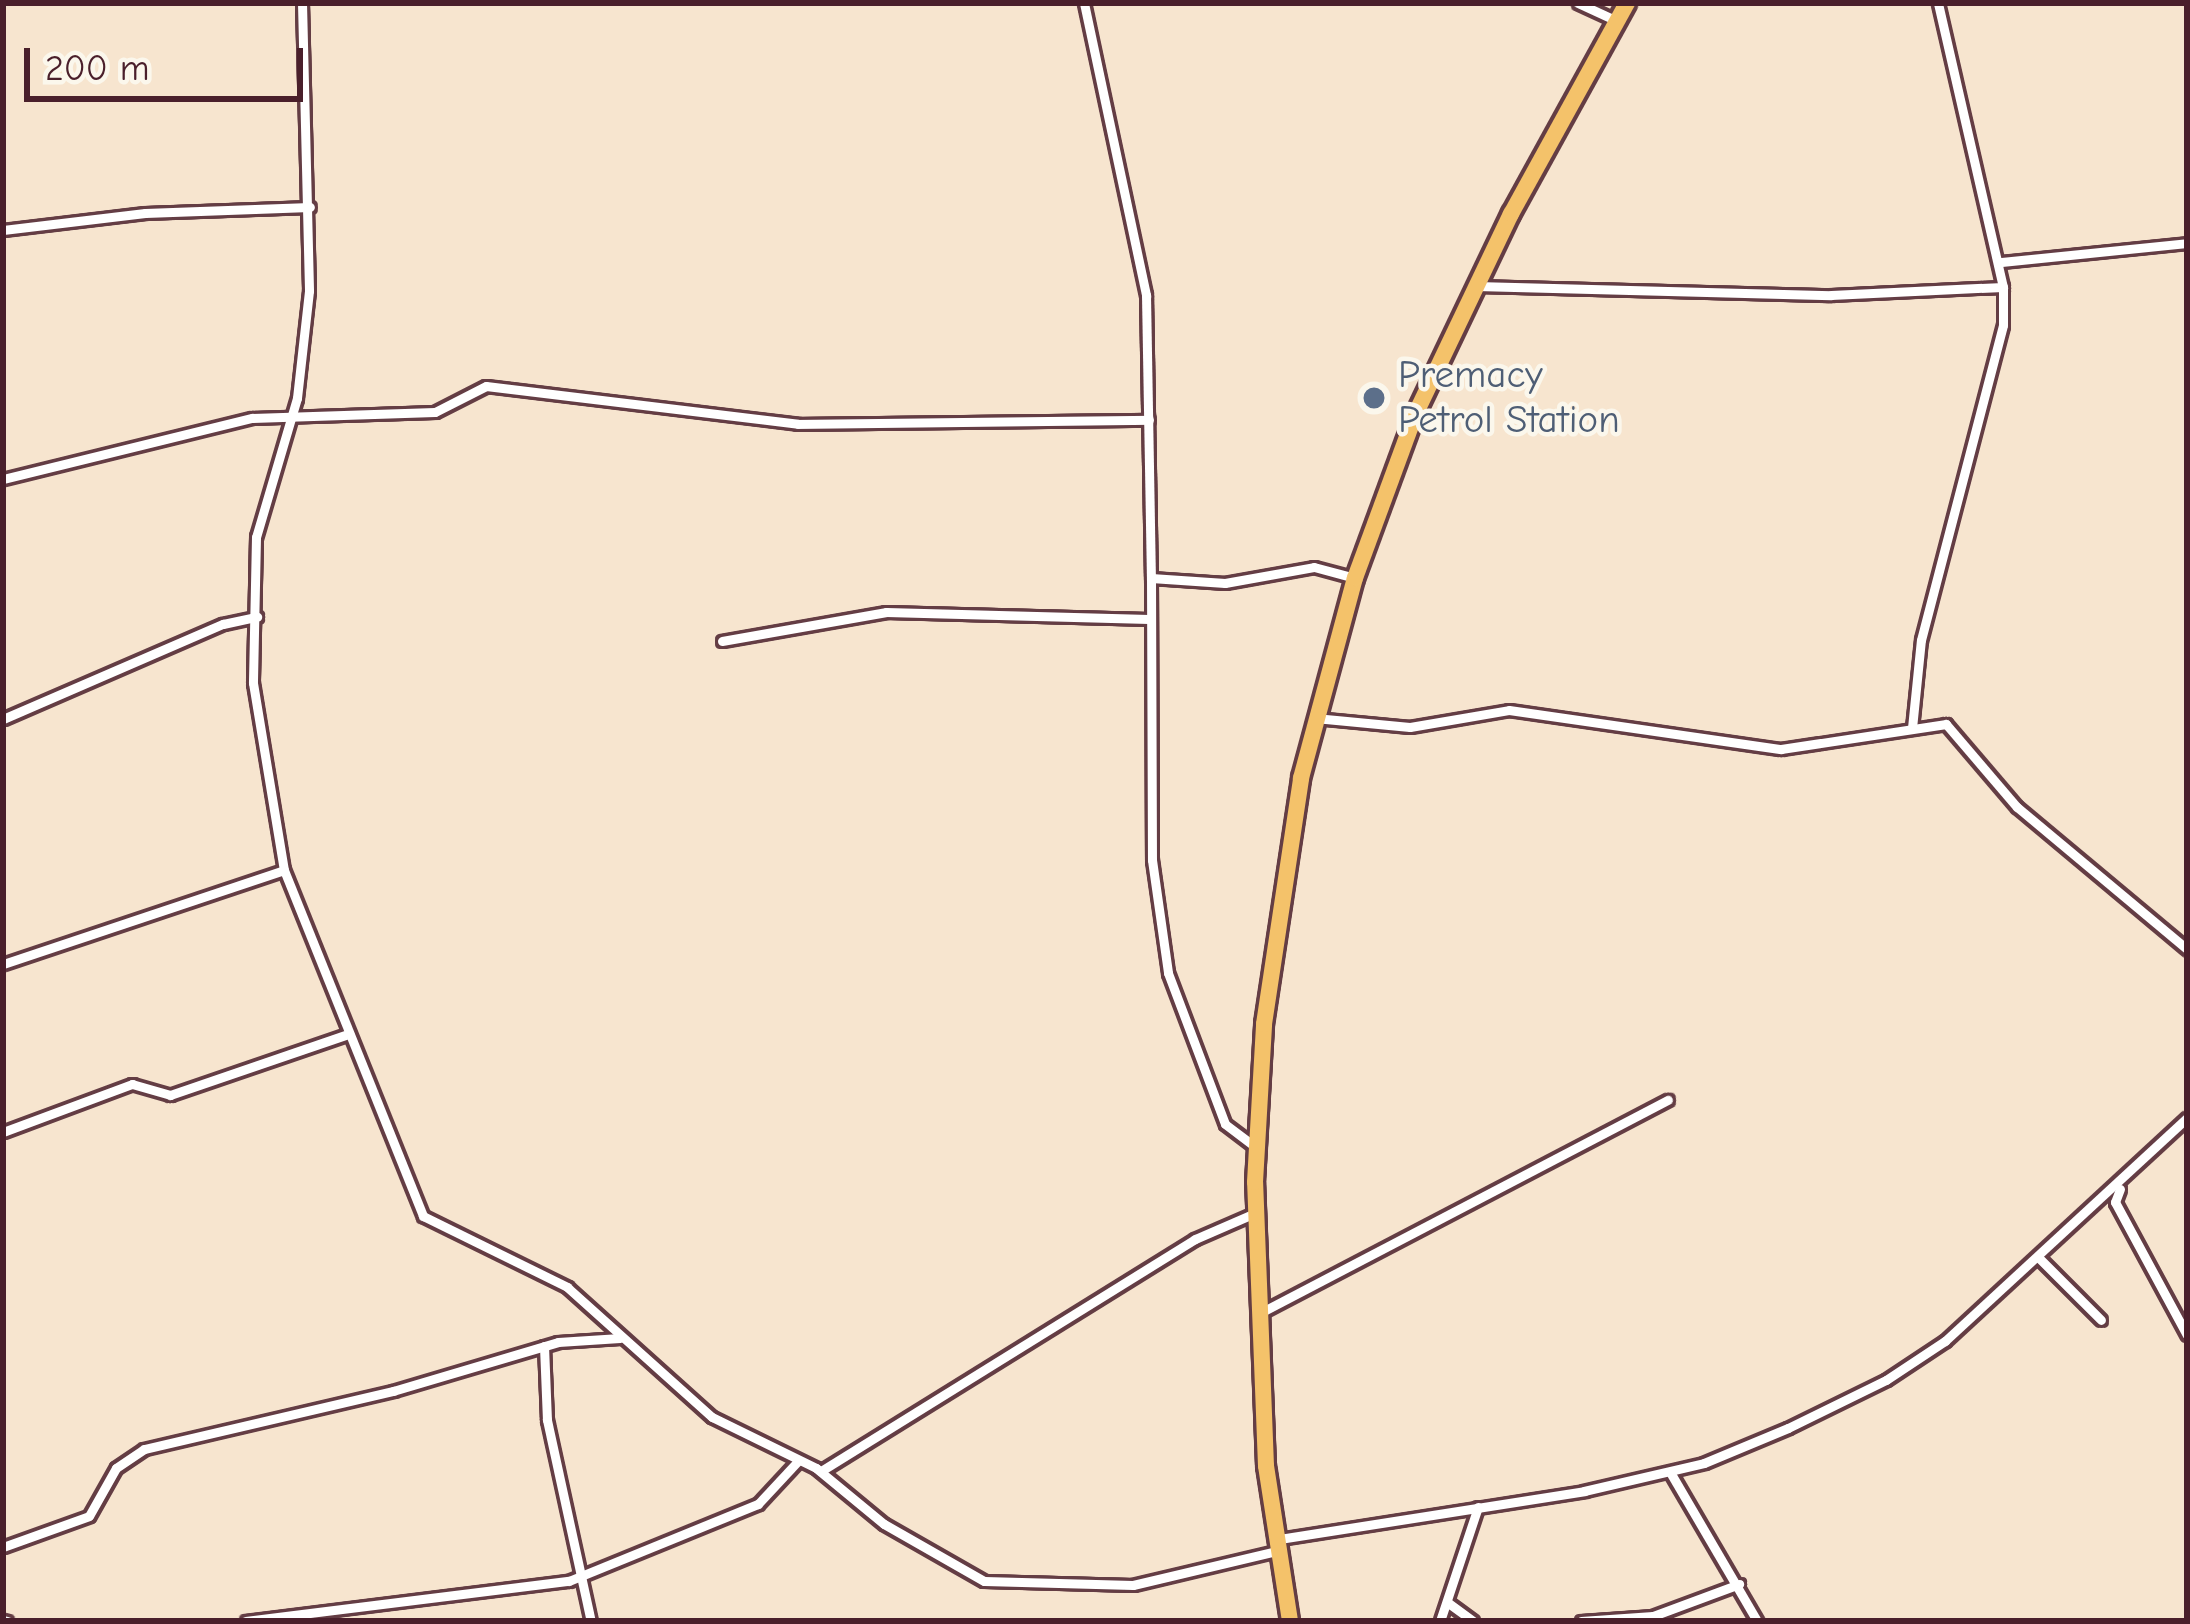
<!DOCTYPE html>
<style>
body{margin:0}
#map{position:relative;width:2190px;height:1624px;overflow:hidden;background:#f7e5cf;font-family:"Comic Neue",sans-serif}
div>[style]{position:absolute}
.roads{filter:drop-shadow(3px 0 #643d44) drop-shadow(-3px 0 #643d44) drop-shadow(0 3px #643d44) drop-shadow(0 -3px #643d44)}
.street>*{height:9px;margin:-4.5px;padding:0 4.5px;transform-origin:4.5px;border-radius:4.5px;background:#fff}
.highway>*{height:16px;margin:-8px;padding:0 8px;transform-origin:8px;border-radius:8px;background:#f4c26a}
.dots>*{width:33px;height:33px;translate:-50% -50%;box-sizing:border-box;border:6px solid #fbf7ec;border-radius:50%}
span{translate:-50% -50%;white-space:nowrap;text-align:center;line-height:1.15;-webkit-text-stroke:9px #fbf7ec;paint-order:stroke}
.service-label{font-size:39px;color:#4e5e75}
.left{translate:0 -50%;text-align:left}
.frame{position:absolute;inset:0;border:6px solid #4a1f2b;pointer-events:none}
.scale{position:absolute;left:24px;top:48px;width:279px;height:54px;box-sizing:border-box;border:6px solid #4a1f2b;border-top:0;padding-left:15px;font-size:36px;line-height:42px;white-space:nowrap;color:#4a1f2b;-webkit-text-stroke:9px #fbf7ec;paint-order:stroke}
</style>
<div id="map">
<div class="roads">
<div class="street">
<i style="left:302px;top:3px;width:288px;rotate:88.6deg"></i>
<i style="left:309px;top:291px;width:108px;rotate:96.4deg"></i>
<i style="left:297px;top:398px;width:145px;rotate:106.4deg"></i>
<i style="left:256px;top:537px;width:146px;rotate:91.2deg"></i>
<i style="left:253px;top:683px;width:190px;rotate:80.6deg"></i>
<i style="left:284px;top:870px;width:373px;rotate:68.1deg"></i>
<i style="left:423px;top:1216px;width:161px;rotate:26.2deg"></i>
<i style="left:567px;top:1287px;width:195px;rotate:41.9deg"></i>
<i style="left:712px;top:1417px;width:116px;rotate:26.1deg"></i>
<i style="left:816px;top:1468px;width:88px;rotate:39.5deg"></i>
<i style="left:884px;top:1524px;width:115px;rotate:29.7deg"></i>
<i style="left:984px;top:1581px;width:149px;rotate:1.5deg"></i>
<i style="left:1133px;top:1585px;width:148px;rotate:-13.3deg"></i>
<i style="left:1084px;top:3px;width:299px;rotate:78deg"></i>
<i style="left:1146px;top:295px;width:283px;rotate:89deg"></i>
<i style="left:1151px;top:578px;width:74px;rotate:3.9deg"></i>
<i style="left:1225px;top:583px;width:90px;rotate:-10.2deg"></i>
<i style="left:1314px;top:567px;width:42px;rotate:15deg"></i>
<i style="left:1578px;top:3px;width:43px;rotate:24.8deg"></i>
<i style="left:3px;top:230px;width:143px;rotate:-6.8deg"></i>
<i style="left:145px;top:213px;width:165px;rotate:-2.1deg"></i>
<i style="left:2001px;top:262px;width:187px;rotate:-5.8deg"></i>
<i style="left:1476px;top:286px;width:355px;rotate:1.5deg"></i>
<i style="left:1831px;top:295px;width:172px;rotate:-2.7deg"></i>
<i style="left:2003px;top:287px;width:291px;rotate:-102.9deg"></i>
<i style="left:3px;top:479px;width:256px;rotate:-13.8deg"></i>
<i style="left:252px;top:418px;width:183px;rotate:-1.9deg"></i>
<i style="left:435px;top:412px;width:57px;rotate:-27deg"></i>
<i style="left:486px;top:386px;width:314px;rotate:6.9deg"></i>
<i style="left:798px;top:424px;width:351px;rotate:-0.7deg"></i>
<i style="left:1151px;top:578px;width:282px;rotate:89.8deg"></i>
<i style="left:1152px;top:860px;width:114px;rotate:81.9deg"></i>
<i style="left:1168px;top:973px;width:161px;rotate:69.3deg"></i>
<i style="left:1225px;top:1124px;width:40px;rotate:37deg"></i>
<i style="left:722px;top:641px;width:167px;rotate:-10deg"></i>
<i style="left:886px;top:612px;width:263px;rotate:1.5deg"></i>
<i style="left:1315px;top:718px;width:95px;rotate:5.4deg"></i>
<i style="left:1410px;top:727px;width:100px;rotate:-9.7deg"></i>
<i style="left:1509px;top:710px;width:275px;rotate:8.2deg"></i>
<i style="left:1781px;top:749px;width:167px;rotate:-8.6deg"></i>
<i style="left:1946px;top:724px;width:109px;rotate:49.5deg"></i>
<i style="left:2017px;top:807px;width:222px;rotate:39.9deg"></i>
<i style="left:3px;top:719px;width:240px;rotate:-23.4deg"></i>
<i style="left:223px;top:624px;width:35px;rotate:-12deg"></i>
<i style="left:1912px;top:728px;width:88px;rotate:-84.2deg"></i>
<i style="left:1921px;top:640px;width:325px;rotate:-75.4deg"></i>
<i style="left:2003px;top:325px;width:38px;rotate:-90deg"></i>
<i style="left:3px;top:964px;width:296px;rotate:-18.5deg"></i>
<i style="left:3px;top:1132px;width:138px;rotate:-20.4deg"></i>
<i style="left:132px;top:1084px;width:40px;rotate:16deg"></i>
<i style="left:170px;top:1095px;width:185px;rotate:-18.9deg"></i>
<i style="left:2120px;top:1189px;width:14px;rotate:111deg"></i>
<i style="left:2115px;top:1202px;width:151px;rotate:61.6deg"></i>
<i style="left:2038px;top:1257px;width:89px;rotate:45deg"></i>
<i style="left:1262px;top:1312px;width:458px;rotate:-27.6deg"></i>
<i style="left:544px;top:1346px;width:74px;rotate:87.7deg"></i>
<i style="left:547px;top:1420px;width:206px;rotate:77.7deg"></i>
<i style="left:821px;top:1471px;width:440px;rotate:-31.8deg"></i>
<i style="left:1195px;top:1239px;width:65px;rotate:-23.4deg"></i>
<i style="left:1670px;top:1472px;width:173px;rotate:59.7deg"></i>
<i style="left:1279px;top:1539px;width:309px;rotate:-8.9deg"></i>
<i style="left:1584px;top:1491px;width:123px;rotate:-13.1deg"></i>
<i style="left:1704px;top:1463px;width:91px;rotate:-22.6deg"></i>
<i style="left:1788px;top:1428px;width:109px;rotate:-26.1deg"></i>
<i style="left:1886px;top:1380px;width:71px;rotate:-33.5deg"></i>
<i style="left:1945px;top:1341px;width:329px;rotate:-42.7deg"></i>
<i style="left:3px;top:1547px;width:91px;rotate:-19.8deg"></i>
<i style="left:89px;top:1516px;width:55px;rotate:-60.6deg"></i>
<i style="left:116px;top:1468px;width:34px;rotate:-34deg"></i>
<i style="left:144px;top:1449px;width:256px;rotate:-13.1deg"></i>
<i style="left:393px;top:1391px;width:172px;rotate:-16.5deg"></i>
<i style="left:558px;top:1342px;width:62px;rotate:-3.7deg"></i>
<i style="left:1447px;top:1602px;width:32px;rotate:36deg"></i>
<i style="left:3px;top:1620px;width:4px;rotate:14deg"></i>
<i style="left:246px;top:1621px;width:325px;rotate:-7.1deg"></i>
<i style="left:569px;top:1581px;width:204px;rotate:-22.2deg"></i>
<i style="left:758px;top:1504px;width:59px;rotate:-47.1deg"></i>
<i style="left:1440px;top:1621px;width:120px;rotate:-71.6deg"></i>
<i style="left:1581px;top:1621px;width:72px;rotate:-4deg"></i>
<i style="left:1653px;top:1616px;width:92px;rotate:-20.4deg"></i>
</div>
<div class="highway">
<i style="left:1290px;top:1621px;width:157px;rotate:-98.8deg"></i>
<i style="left:1266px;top:1466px;width:284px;rotate:-92.2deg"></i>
<i style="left:1255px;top:1182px;width:158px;rotate:-86.7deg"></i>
<i style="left:1264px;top:1024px;width:249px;rotate:-81.4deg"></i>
<i style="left:1301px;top:778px;width:207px;rotate:-74.9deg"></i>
<i style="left:1355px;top:578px;width:174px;rotate:-69.8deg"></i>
<i style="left:1415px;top:415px;width:223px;rotate:-64.5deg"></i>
<i style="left:1511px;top:214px;width:241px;rotate:-61.2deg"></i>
</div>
</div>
<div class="dots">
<i style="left:1374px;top:398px;background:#5c6f8a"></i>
</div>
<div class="service-label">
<span class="left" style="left:1398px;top:398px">Premacy<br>Petrol Station</span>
</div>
<div class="frame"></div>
<div class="scale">200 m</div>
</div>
